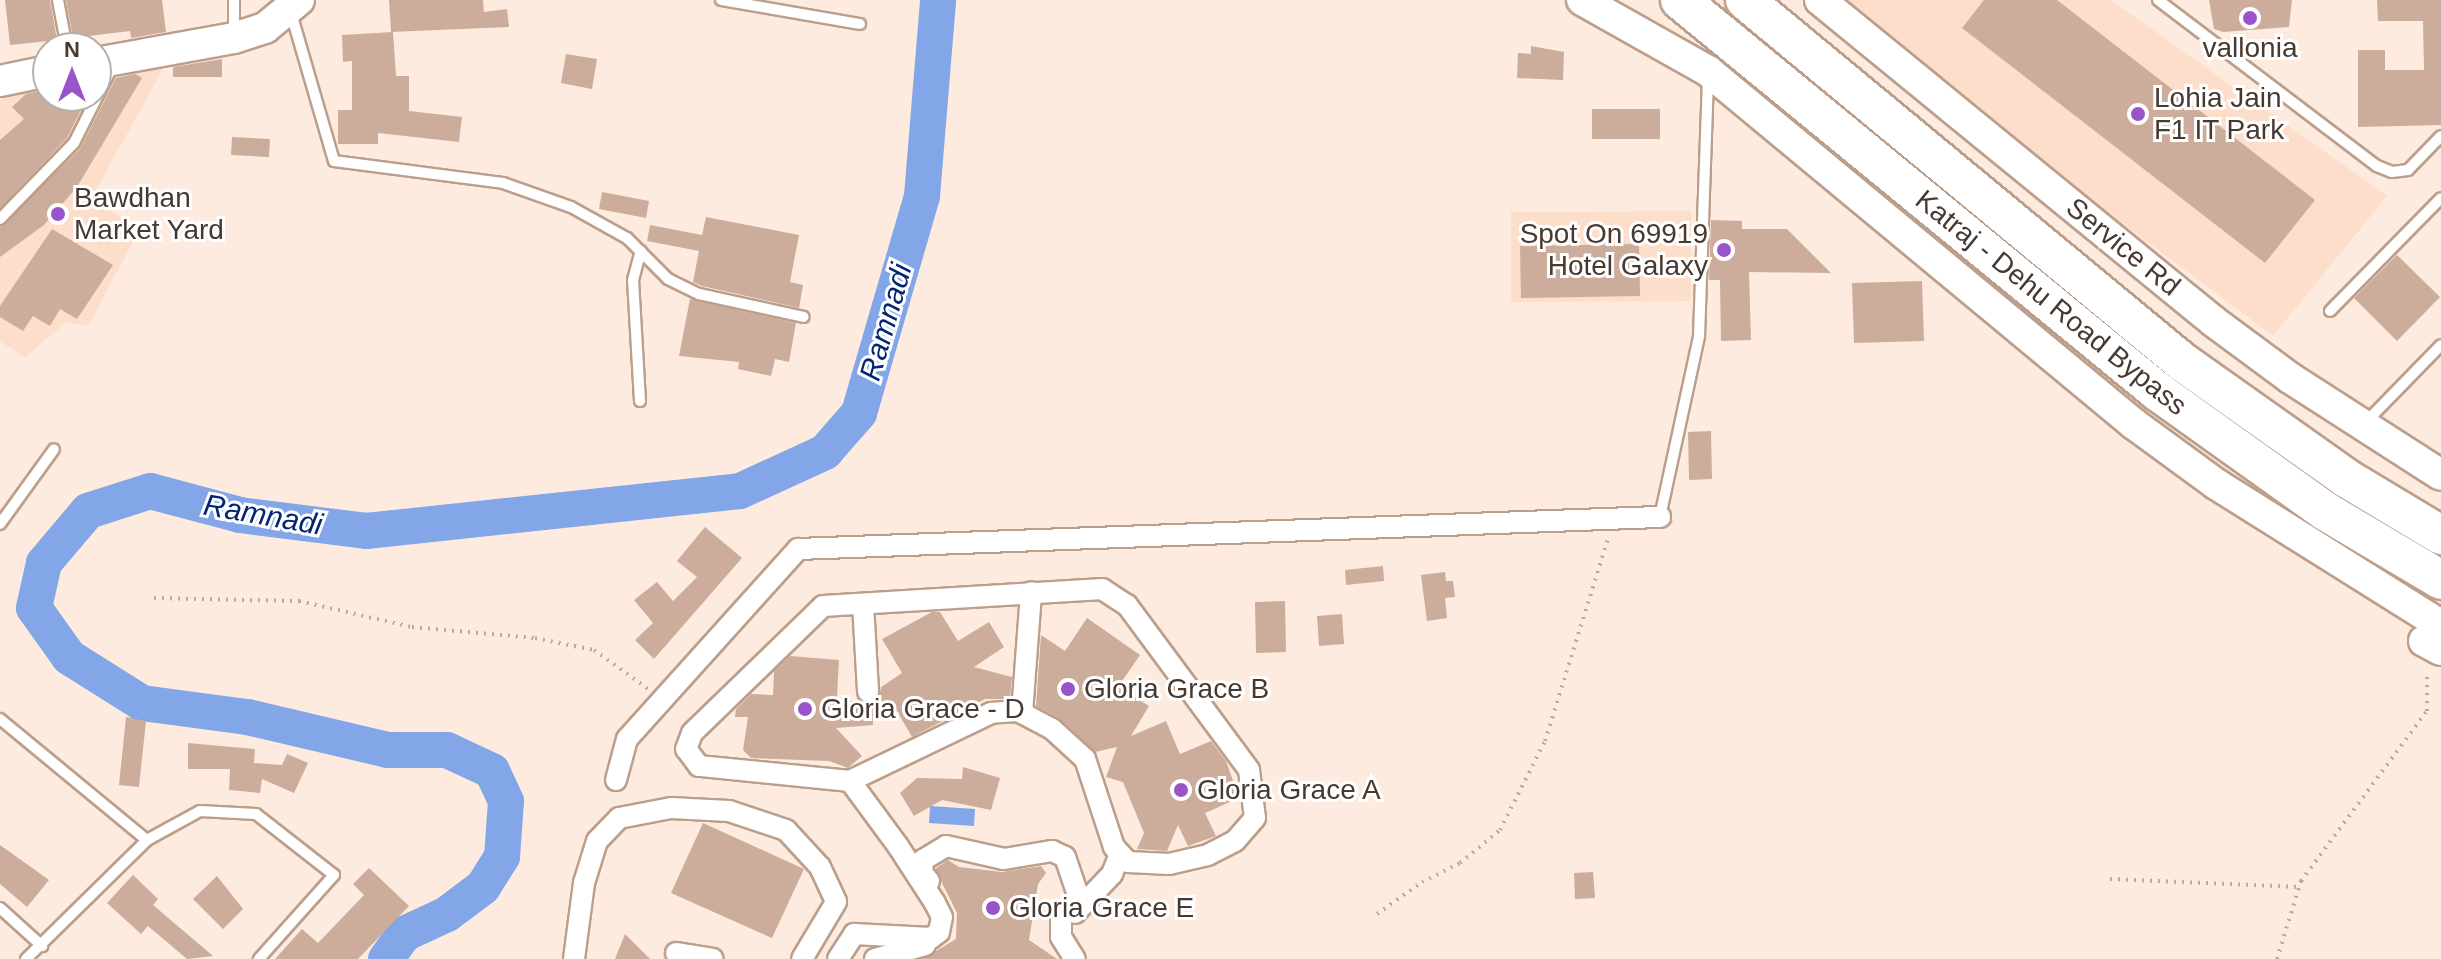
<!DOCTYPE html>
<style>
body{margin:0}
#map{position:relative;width:2441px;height:959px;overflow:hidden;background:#feebdf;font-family:Helvetica,sans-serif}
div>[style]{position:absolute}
.built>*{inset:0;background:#fddeca}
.water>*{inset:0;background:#83a6e8}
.river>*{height:36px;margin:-18px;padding:0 18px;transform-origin:18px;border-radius:18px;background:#83a6e8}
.building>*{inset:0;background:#ccac9b}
.path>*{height:4px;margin-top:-2px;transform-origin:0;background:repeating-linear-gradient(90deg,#bbaa9f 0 2px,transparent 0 8px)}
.roads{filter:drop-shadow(2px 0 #bc9f8b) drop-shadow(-2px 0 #bc9f8b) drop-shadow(0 2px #bc9f8b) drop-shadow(0 -2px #bc9f8b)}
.lane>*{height:10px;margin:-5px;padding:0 5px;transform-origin:5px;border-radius:5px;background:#fff}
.street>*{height:20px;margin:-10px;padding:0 10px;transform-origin:10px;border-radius:10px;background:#fff}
.secondary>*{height:30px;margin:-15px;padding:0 15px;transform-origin:15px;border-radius:15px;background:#fff}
.highway>*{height:38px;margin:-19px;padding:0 19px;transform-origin:19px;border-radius:19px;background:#fff}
.dots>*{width:22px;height:22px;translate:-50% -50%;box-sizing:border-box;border:4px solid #fff;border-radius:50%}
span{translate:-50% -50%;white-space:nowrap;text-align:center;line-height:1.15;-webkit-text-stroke:6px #fff;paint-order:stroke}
.poi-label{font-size:28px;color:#463931}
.left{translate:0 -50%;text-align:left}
.right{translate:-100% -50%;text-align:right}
.street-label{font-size:28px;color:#463931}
.water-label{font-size:30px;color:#042670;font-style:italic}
.north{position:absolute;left:32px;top:32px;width:80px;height:80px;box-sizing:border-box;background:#fff;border:2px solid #b5b0ad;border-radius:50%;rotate:0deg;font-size:22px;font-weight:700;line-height:32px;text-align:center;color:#463931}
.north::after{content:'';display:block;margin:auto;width:28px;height:36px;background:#9855ca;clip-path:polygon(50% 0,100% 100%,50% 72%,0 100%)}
</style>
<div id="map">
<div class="built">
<i style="clip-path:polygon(1847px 0,2111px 0,2387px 196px,2273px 336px,1970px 109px)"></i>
<i style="clip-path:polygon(166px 64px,92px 197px,139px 231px,88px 326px,66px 322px,25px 358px,0 341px,0 89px,48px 78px,48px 96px,96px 96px,96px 69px)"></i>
<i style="clip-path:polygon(1691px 211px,1691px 301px,1511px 302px,1511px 212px)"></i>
</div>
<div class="water">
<i style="clip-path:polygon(930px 806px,975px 809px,974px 826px,929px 823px)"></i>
</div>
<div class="river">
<i style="left:386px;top:959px;width:31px;rotate:-54deg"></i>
<i style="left:404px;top:934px;width:47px;rotate:-24.9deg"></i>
<i style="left:447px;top:914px;width:45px;rotate:-36.9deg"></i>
<i style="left:483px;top:887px;width:36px;rotate:-58deg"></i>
<i style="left:502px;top:857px;width:56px;rotate:-85.9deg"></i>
<i style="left:506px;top:801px;width:33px;rotate:-115deg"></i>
<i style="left:492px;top:771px;width:50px;rotate:-155deg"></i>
<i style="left:447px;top:750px;width:59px;rotate:180deg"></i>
<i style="left:388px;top:750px;width:145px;rotate:-166.8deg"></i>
<i style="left:247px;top:717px;width:106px;rotate:-172.4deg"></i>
<i style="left:142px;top:703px;width:86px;rotate:-147.8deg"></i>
<i style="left:69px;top:657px;width:60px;rotate:-125.5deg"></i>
<i style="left:34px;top:608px;width:46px;rotate:-77.5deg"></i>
<i style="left:44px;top:563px;width:68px;rotate:-49.8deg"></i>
<i style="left:88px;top:511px;width:65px;rotate:-17.9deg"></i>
<i style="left:150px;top:491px;width:93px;rotate:14.9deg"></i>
<i style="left:240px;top:515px;width:127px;rotate:7.2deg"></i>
<i style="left:366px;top:531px;width:376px;rotate:-6.1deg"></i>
<i style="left:740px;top:491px;width:94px;rotate:-24.6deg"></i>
<i style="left:825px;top:452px;width:52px;rotate:-48.9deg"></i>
<i style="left:859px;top:413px;width:226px;rotate:-73.8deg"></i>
<i style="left:922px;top:196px;width:197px;rotate:-85.3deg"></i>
</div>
<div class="building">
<i style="clip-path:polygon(5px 0,50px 0,57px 40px,10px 45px)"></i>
<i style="clip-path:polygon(66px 0,162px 0,166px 32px,131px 38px,130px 31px,73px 38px)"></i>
<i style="clip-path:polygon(389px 0,483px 0,484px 12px,507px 9px,509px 27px,391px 32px)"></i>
<i style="clip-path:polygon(1984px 0,2057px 0,2315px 200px,2265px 263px,1962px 28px)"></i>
<i style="clip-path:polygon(2209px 0,2292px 0,2289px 27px,2223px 32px,2214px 29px)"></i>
<i style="clip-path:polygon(2377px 0,2441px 0,2441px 125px,2358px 127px,2358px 50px,2385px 50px,2385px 70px,2424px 70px,2423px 21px,2378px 21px)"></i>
<i style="clip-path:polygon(393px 32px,396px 76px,409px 76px,409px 111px,462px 117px,459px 142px,378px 133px,378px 144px,338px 144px,338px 110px,352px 110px,352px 61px,343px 62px,342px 35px)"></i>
<i style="clip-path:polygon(1531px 46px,1564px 52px,1563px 80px,1517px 78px,1518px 53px,1531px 54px)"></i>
<i style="clip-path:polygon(566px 54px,597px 59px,592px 89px,561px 83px)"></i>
<i style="clip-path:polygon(222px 59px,222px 77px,173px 77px,173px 67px)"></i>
<i style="clip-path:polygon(135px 74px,142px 78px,77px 187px,44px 225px,0 257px,0 227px,80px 149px,116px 78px)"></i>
<i style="clip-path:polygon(41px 91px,47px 96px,70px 96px,82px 108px,67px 138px,0 208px,0 140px,24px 119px,12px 107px,26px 94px)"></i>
<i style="clip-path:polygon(1592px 109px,1660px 109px,1660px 139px,1592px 139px)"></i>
<i style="clip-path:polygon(232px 137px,270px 139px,269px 157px,231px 155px)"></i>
<i style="clip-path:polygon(602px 192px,649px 201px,646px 218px,599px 209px)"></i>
<i style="clip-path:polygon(706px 217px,799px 235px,790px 282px,803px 285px,799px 308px,702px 286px,693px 282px,699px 251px,647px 241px,650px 225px,702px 235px)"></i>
<i style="clip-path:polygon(1711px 220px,1742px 221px,1742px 229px,1787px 229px,1831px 273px,1749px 272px,1751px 340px,1721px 341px,1720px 280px,1709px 280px)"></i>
<i style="clip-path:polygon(52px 229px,113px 265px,77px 319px,60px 309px,50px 326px,33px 316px,23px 331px,0 317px,0 306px)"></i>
<i style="clip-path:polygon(1639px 244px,1640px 296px,1521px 298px,1520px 246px)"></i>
<i style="clip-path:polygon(2397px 255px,2440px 297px,2397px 341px,2354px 298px)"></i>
<i style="clip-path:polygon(1922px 281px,1924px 341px,1854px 343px,1852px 283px)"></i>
<i style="clip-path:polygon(690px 299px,796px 323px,789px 362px,775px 359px,771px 376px,738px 369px,739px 362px,679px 356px)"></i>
<i style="clip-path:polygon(1711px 431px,1712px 479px,1689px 480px,1688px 432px)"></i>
<i style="clip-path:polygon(705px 527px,742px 558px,654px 659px,635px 640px,653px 623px,634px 600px,657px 582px,673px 601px,697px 577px,677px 561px)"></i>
<i style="clip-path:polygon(1383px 566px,1384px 581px,1346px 585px,1345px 570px)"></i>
<i style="clip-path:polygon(1445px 572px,1446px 581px,1453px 581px,1455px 597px,1445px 598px,1447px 618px,1427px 621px,1421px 575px)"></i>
<i style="clip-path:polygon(1285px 601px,1286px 652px,1256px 653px,1255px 602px)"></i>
<i style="clip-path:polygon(932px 612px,940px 612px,958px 641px,989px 622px,1004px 647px,974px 667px,1012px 677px,1010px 699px,985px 699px,912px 737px,894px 706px,873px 718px,873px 725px,836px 728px,862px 756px,848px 768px,829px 761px,751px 758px,743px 750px,748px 717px,735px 717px,736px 709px,751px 694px,773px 695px,774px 671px,790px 656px,839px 660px,837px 698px,870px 705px,879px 698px,881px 687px,902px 673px,882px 639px)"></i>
<i style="clip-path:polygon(1342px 614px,1344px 644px,1319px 646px,1317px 616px)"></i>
<i style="clip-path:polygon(1087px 618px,1140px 655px,1118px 687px,1149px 706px,1131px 736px,1166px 721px,1180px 754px,1211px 741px,1226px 761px,1239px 798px,1205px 813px,1216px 836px,1188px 846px,1178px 825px,1167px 851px,1137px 849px,1144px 833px,1123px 782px,1106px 777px,1117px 747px,1095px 752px,1060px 719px,1036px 706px,1041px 635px,1065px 651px)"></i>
<i style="clip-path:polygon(126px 717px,146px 721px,139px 787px,119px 785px)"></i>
<i style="clip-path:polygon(188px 743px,255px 749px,254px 763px,282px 765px,287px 754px,308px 763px,294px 793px,262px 779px,260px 793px,229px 790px,230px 769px,188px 769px)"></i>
<i style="clip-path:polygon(963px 767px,1000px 778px,991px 810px,942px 800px,914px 816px,900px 793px,917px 778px,962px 779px)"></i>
<i style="clip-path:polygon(703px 823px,804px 869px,772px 938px,671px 893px)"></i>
<i style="clip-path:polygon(0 845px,49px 880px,27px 907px,0 884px)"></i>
<i style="clip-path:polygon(948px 860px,959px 867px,1002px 872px,1041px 866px,1046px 873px,1038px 884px,1029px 940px,1057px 959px,923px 959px,956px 939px,957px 913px,935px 869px)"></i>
<i style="clip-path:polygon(369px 868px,409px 906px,358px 959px,275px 959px,302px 929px,318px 943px,364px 895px,353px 884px)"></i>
<i style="clip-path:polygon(1593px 872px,1595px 898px,1575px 899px,1574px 873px)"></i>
<i style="clip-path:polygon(133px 875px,158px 899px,153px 905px,213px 956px,187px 959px,148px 926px,141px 934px,107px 903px)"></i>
<i style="clip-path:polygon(217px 876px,243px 909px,223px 929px,193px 899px)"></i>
<i style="clip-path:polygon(625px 934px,650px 959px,615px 959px)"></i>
</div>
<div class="path">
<i style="left:154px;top:598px;width:145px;rotate:1.2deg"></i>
<i style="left:299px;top:601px;width:116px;rotate:13deg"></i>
<i style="left:412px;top:627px;width:123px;rotate:5.1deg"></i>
<i style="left:535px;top:638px;width:60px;rotate:11.5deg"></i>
<i style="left:594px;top:650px;width:67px;rotate:35.8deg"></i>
<i style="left:2110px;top:879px;width:189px;rotate:2.4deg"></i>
<i style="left:1377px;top:914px;width:55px;rotate:-35.4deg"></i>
<i style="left:1422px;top:882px;width:42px;rotate:-26.6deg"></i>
<i style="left:1460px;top:863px;width:52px;rotate:-39.5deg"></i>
<i style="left:1500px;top:830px;width:100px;rotate:-63.2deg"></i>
<i style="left:1545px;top:741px;width:215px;rotate:-72.7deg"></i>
<i style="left:2277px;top:959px;width:82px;rotate:-72.9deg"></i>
<i style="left:2301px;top:881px;width:212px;rotate:-53.5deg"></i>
<i style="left:2427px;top:711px;width:40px;rotate:-90deg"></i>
</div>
<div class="roads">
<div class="lane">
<i style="left:58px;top:0;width:49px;rotate:79.4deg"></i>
<i style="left:721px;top:0;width:141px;rotate:9.8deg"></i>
<i style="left:2158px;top:0;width:275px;rotate:37.2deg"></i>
<i style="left:2377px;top:166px;width:16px;rotate:22deg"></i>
<i style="left:2392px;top:172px;width:16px;rotate:-7deg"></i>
<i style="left:2408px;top:170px;width:47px;rotate:-45.9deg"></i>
<i style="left:291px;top:13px;width:154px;rotate:73.8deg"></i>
<i style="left:334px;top:161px;width:170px;rotate:7.4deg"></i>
<i style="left:503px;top:183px;width:72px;rotate:19.4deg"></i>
<i style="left:571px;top:207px;width:64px;rotate:29deg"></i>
<i style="left:627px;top:238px;width:58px;rotate:45deg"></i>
<i style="left:668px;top:279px;width:34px;rotate:26deg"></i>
<i style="left:699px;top:294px;width:107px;rotate:12.4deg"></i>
<i style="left:234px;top:32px;width:32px;rotate:-90deg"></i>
<i style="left:0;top:219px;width:106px;rotate:-45.8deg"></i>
<i style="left:74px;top:143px;width:87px;rotate:-63.4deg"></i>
<i style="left:2330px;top:311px;width:158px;rotate:-45.5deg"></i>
<i style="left:640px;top:401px;width:121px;rotate:-93.3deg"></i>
<i style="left:633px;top:280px;width:30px;rotate:-75deg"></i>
<i style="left:2364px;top:424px;width:110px;rotate:-45.7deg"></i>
<i style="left:1660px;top:517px;width:185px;rotate:-77.8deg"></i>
<i style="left:1699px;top:336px;width:260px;rotate:-88deg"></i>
<i style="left:0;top:524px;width:92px;rotate:-54.2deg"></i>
<i style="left:0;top:719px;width:190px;rotate:39.5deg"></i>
<i style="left:0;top:908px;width:57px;rotate:42.1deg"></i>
<i style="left:26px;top:959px;width:170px;rotate:-44.5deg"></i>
<i style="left:147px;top:840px;width:60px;rotate:-28.7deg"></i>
<i style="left:200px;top:811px;width:56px;rotate:3.1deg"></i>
<i style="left:256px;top:814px;width:99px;rotate:38deg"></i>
<i style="left:334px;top:875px;width:113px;rotate:131.8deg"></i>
</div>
<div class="street">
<i style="left:863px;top:604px;width:88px;rotate:86.7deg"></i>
<i style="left:1022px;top:713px;width:121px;rotate:-85.7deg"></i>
<i style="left:616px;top:780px;width:42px;rotate:-75deg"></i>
<i style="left:627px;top:739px;width:256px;rotate:-48deg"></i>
<i style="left:798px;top:549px;width:863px;rotate:-2.13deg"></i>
<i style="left:929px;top:881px;width:11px;rotate:-131deg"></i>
<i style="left:922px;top:873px;width:13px;rotate:-86deg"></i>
<i style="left:923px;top:860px;width:27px;rotate:-31deg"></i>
<i style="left:946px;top:846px;width:59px;rotate:12.6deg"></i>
<i style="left:1004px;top:859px;width:49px;rotate:-9.5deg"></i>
<i style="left:1052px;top:851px;width:14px;rotate:25deg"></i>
<i style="left:1065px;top:857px;width:46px;rotate:71.2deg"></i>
<i style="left:1080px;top:901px;width:25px;rotate:140deg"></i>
<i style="left:1061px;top:917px;width:20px;rotate:90deg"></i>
<i style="left:1061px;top:937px;width:26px;rotate:58deg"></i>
<i style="left:1075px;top:913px;width:54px;rotate:-46.5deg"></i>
<i style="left:1112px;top:874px;width:18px;rotate:-68deg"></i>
<i style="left:676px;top:953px;width:37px;rotate:9deg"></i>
<i style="left:574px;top:959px;width:77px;rotate:-82.5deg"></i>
<i style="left:584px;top:883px;width:44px;rotate:-72.8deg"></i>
<i style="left:597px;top:841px;width:32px;rotate:-46deg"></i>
<i style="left:619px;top:818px;width:53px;rotate:-10.9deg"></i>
<i style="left:671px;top:808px;width:58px;rotate:3deg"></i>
<i style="left:729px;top:811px;width:60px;rotate:18.4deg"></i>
<i style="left:786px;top:830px;width:50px;rotate:47.4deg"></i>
<i style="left:820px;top:867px;width:38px;rotate:65deg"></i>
<i style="left:836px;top:902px;width:66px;rotate:120.8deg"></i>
<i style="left:838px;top:959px;width:30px;rotate:-57deg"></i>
<i style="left:854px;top:934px;width:77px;rotate:3deg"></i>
<i style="left:931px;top:938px;width:10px;rotate:-37deg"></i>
<i style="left:939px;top:932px;width:15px;rotate:-79deg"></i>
<i style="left:942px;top:917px;width:16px;rotate:-117deg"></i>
<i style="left:935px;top:903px;width:68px;rotate:-123deg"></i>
<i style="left:898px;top:846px;width:81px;rotate:-126.4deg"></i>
<i style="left:850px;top:781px;width:152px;rotate:-174.3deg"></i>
<i style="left:699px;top:766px;width:21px;rotate:-127deg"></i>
<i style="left:686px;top:749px;width:17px;rotate:-69deg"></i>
<i style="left:692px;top:733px;width:182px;rotate:-44.1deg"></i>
<i style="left:823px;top:606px;width:280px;rotate:-3.5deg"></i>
<i style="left:1102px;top:589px;width:30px;rotate:33deg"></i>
<i style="left:1127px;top:605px;width:205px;rotate:53.5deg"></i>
<i style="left:1249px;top:770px;width:48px;rotate:82.9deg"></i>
<i style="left:1255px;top:818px;width:30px;rotate:131deg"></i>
<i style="left:1235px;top:841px;width:30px;rotate:153deg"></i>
<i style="left:1208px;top:855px;width:40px;rotate:167deg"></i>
<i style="left:1169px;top:864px;width:41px;rotate:-177.2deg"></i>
<i style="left:1128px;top:862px;width:21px;rotate:-133deg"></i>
<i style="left:1114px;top:847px;width:93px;rotate:-108.2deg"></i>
<i style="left:1085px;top:759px;width:45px;rotate:-137.7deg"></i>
<i style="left:1052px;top:729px;width:38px;rotate:-152deg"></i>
<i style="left:1018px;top:711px;width:27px;rotate:176deg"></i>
<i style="left:991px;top:713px;width:157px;rotate:154.3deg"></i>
<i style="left:875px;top:959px;width:52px;rotate:-15.6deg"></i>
</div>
<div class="secondary">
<i style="left:1582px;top:0;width:145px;rotate:29.4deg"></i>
<i style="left:1708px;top:71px;width:553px;rotate:39.65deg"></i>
<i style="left:2134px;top:424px;width:102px;rotate:36.2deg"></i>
<i style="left:2216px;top:484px;width:266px;rotate:32.1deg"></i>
<i style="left:1820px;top:0;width:507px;rotate:39.24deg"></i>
<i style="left:2213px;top:321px;width:96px;rotate:36.5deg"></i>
<i style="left:2290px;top:378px;width:179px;rotate:32.7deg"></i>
<i style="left:96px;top:63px;width:140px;rotate:-10.3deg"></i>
<i style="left:234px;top:38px;width:33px;rotate:-18deg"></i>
<i style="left:265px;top:28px;width:44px;rotate:-39.5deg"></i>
<i style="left:0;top:81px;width:49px;rotate:-11.8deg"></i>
<i style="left:2424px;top:641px;width:19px;rotate:28deg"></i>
</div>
<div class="highway">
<i style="left:1680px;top:0;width:617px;rotate:39.34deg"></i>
<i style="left:2157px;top:391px;width:206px;rotate:35.5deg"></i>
<i style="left:2325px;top:511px;width:135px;rotate:30.7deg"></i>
<i style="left:1745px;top:0;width:566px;rotate:39.62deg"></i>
<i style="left:2181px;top:361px;width:202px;rotate:35.3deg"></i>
<i style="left:2346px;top:478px;width:111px;rotate:31deg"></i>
</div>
</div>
<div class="dots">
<i style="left:2250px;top:18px;background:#9855ca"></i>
<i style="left:2138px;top:114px;background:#9855ca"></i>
<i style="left:58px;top:214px;background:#9855ca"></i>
<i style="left:1724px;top:250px;background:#9855ca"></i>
<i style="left:1068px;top:689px;background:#9855ca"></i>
<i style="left:805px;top:709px;background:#9855ca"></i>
<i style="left:1181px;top:790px;background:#9855ca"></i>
<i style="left:993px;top:908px;background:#9855ca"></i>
</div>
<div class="poi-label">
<span style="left:2250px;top:48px">vallonia</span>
<span class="left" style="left:2154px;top:114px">Lohia Jain<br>F1 IT Park</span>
<span class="left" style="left:74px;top:214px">Bawdhan<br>Market Yard</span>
<span class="right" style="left:1708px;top:250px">Spot On 69919<br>Hotel Galaxy</span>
<span class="left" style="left:1084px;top:689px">Gloria Grace B</span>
<span class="left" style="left:821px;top:709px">Gloria Grace - D</span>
<span class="left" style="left:1197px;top:790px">Gloria Grace A</span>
<span class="left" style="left:1009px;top:908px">Gloria Grace E</span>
</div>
<div class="street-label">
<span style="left:2123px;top:247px;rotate:39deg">Service Rd</span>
<span style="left:2051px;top:303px;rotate:39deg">Katraj - Dehu Road Bypass</span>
</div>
<div class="water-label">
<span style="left:886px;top:322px;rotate:-74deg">Ramnadi</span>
<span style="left:263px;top:515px;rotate:10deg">Ramnadi</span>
</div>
<div class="north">N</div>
</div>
